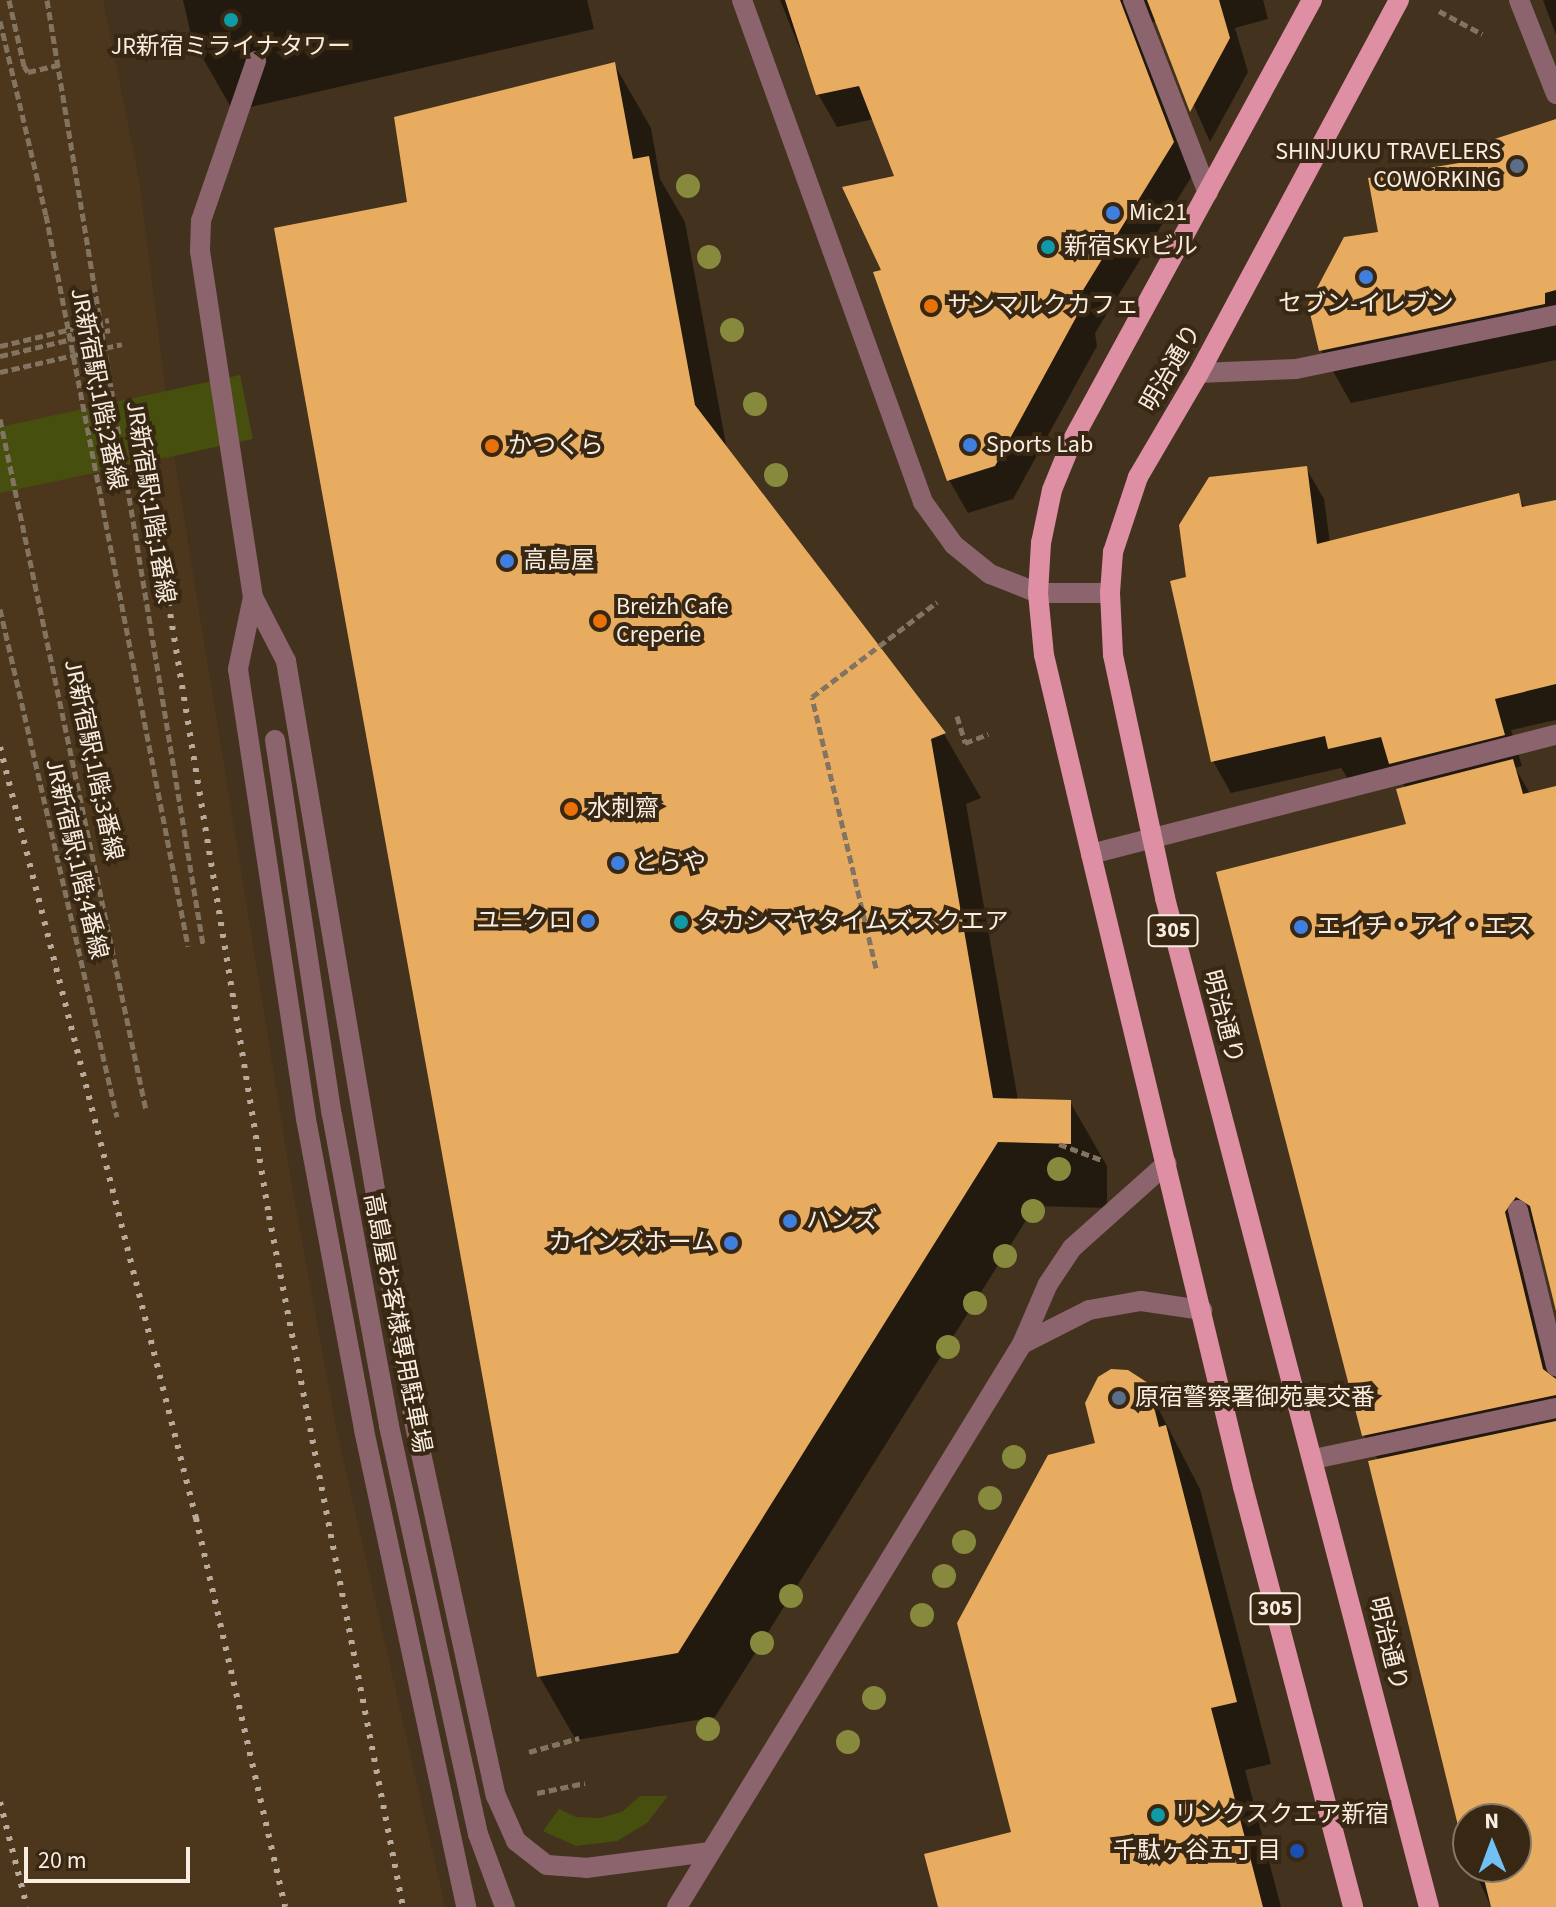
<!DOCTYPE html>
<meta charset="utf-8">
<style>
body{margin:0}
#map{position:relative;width:1556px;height:1907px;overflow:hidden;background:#43321d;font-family:"Source Sans 3","Noto Sans JP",sans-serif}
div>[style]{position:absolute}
.built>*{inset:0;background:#4d371c}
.green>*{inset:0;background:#474f0e}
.shadow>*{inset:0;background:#0007}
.building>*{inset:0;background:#e8ac61}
.path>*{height:5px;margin-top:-2.5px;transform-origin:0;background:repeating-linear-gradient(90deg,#837462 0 8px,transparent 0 12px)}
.lane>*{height:20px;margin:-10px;padding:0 10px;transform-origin:10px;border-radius:10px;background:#8b646d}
.street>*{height:20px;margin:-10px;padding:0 10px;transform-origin:10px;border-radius:10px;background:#8b646d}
.primary>*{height:20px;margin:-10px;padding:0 10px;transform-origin:10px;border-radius:10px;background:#de8fa3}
.rail>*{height:6px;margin-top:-3px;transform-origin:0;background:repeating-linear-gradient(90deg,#b8ab9b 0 4px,transparent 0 12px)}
.trees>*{width:24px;height:24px;margin:-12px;border-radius:50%;background:#87893d}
.dots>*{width:22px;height:22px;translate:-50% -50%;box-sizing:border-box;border:4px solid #382813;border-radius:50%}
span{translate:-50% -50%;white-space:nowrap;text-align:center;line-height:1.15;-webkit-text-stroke:8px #382813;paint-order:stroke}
.shield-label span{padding:2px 6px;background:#382813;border:2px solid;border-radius:6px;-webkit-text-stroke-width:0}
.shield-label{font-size:22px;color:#f8ede0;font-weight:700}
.poi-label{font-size:24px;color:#f8ede0}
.right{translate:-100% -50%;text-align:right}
.left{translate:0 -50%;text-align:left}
.street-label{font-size:24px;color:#f8ede0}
.north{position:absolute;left:1452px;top:1803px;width:80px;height:80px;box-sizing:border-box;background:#382813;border:2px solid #857765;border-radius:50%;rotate:359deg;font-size:22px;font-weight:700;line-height:32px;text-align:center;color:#f8ede0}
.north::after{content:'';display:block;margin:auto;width:28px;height:36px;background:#72c1f5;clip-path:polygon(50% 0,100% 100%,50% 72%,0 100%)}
.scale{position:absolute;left:24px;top:1847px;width:166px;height:36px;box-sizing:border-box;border:4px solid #f8ede0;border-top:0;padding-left:10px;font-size:24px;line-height:28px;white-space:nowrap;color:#f8ede0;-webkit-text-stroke:6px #382813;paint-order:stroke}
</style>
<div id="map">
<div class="built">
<i style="clip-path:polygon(0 0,103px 0,139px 180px,174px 456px,293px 1192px,337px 1432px,445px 1907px,0 1907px)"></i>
</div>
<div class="green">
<i style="clip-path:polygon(240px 375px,253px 439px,0 493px,0 427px)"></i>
<i style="clip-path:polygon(640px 1796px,668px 1796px,647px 1823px,617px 1841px,576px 1846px,543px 1831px,559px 1809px,576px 1817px,600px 1818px,622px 1812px)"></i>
</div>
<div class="shadow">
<i style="clip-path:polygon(183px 0,587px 0,594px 29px,233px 111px,192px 39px)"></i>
<i style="clip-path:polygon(780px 0,1263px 0,1268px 19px,1235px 28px,1248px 72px,1210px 142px,1157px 21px,1140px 25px,1192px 176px,1095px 333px,1097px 346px,1013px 499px,968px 513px,949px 480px,884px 272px,896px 178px,874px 119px,837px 127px,818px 94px)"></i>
<i style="clip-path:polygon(1543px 0,1556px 0,1556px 35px)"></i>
<i style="clip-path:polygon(614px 64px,651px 128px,660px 179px,685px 222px,727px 450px,944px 734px,981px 798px,966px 804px,1018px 1100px,1070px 1102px,1107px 1166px,1107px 1208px,1035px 1206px,715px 1717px,576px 1740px,539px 1676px,409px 204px)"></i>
<i style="clip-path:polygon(1556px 121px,1556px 360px,1351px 403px,1321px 350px,1380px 234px,1467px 163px)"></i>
<i style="clip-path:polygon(1306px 468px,1324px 499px,1330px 543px,1518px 496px,1525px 508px,1556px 502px,1556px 720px,1511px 730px,1522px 766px,1515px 768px,1531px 795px,1556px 788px,1556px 1303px,1540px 1236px,1527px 1253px,1556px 1382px,1556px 1907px,1491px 1907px,1473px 1867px,1516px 1867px,1516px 1819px,1468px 1819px,1468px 1857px,1371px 1462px,1379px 1461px,1364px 1435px,1409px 825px,1406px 789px,1394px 769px,1348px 779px,1341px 768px,1231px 793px,1213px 761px,1188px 579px)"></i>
<i style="clip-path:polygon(1146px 1385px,1200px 1489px,1271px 1764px,1245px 1770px,1281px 1907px,940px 1907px,1013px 1833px,1097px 1444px)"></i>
</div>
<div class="building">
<i style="clip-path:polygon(785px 0,1120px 0,1174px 142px,1077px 300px,1079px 312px,995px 466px,947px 481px,873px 272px,881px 270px,842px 187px,894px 176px,859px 86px,816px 95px)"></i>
<i style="clip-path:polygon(1147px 0,1219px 0,1230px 38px,1190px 112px)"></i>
<i style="clip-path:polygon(615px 62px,633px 159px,649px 156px,695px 405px,946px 733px,931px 739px,993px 1098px,1071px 1100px,1071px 1144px,998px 1142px,678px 1653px,537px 1677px,274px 228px,407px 202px,394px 117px)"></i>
<i style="clip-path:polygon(1556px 119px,1556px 290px,1545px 293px,1545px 304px,1319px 351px,1308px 305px,1344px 237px,1378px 232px,1368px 178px,1465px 162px,1461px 150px)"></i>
<i style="clip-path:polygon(1307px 466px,1317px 544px,1519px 493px,1522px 507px,1556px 500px,1556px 684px,1495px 699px,1505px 735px,1389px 764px,1381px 737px,1328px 749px,1325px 736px,1211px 762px,1170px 581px,1186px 577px,1179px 525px,1209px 477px)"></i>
<i style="clip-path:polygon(1513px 759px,1523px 794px,1556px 786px,1556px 1311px,1530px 1206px,1516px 1197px,1505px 1212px,1543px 1369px,1556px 1379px,1556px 1395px,1362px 1436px,1216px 872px,1406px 824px,1396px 789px)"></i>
<i style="clip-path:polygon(1111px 1369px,1128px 1370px,1148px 1383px,1159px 1427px,1166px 1425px,1237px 1702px,1211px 1708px,1263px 1907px,938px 1907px,924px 1854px,1011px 1832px,957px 1623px,1048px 1455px,1095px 1443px,1085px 1403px,1098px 1377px)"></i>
<i style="clip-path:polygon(1556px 1421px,1556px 1907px,1491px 1907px,1481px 1867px,1516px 1867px,1516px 1819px,1468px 1819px,1467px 1862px,1368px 1461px)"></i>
</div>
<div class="path">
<i style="left:9px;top:0;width:68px;rotate:77.2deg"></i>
<i style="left:47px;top:0;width:957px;rotate:80.62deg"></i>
<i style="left:1439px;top:11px;width:49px;rotate:28.1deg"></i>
<i style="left:0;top:21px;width:199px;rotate:76.7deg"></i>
<i style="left:46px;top:215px;width:745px;rotate:79.01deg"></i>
<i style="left:24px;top:66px;width:7px;rotate:56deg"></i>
<i style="left:28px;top:72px;width:32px;rotate:-13deg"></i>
<i style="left:0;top:346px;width:112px;rotate:-13.4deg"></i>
<i style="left:0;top:356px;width:113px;rotate:-13.3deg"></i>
<i style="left:0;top:372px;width:125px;rotate:-12.9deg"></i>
<i style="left:0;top:419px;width:706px;rotate:78.07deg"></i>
<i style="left:0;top:609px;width:521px;rotate:77.03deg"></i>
<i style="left:957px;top:716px;width:28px;rotate:73deg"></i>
<i style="left:965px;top:743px;width:25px;rotate:-21deg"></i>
<i style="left:876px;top:968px;width:278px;rotate:-103.3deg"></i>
<i style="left:812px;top:697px;width:157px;rotate:-37.2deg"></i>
<i style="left:1059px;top:1144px;width:46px;rotate:20.4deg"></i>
<i style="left:529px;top:1752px;width:52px;rotate:-15.6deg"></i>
<i style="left:537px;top:1793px;width:49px;rotate:-11.8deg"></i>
</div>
<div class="lane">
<i style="left:256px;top:61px;width:169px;rotate:109deg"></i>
<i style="left:201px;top:221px;width:30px;rotate:92deg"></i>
<i style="left:200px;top:251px;width:350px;rotate:81.3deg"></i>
<i style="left:253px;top:597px;width:72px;rotate:62.7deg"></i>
<i style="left:286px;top:661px;width:771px;rotate:80.44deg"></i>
<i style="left:414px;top:1421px;width:384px;rotate:77.7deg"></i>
<i style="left:496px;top:1796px;width:49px;rotate:66deg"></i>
<i style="left:516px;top:1841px;width:39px;rotate:38deg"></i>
<i style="left:547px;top:1865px;width:39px;rotate:4deg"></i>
<i style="left:586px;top:1868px;width:125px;rotate:-7.4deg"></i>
<i style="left:253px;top:597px;width:74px;rotate:101.8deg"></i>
<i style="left:238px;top:669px;width:455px;rotate:81.4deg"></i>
<i style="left:306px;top:1119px;width:316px;rotate:79.4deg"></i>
<i style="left:364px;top:1430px;width:488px;rotate:77.9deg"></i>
<i style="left:275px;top:740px;width:379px;rotate:81.4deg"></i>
<i style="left:332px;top:1115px;width:316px;rotate:79.6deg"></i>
<i style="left:389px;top:1426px;width:418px;rotate:77.7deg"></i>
<i style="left:478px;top:1834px;width:78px;rotate:69.7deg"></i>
</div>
<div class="street">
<i style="left:742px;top:0;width:534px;rotate:70.17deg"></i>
<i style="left:923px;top:502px;width:53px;rotate:54.2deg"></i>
<i style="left:954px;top:545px;width:46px;rotate:38.9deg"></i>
<i style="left:990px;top:574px;width:52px;rotate:21.6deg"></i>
<i style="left:1038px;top:593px;width:72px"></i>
<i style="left:1133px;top:0;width:207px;rotate:68.8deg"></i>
<i style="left:1519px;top:0;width:101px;rotate:68.5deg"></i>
<i style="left:1199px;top:373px;width:97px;rotate:-2.4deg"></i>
<i style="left:1296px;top:369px;width:266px;rotate:-11.7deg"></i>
<i style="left:1091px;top:854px;width:480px;rotate:-14.4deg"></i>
<i style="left:1518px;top:1210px;width:161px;rotate:76.3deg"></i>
<i style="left:1022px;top:1344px;width:75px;rotate:-26.9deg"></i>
<i style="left:1089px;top:1310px;width:53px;rotate:-9.8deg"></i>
<i style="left:1141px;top:1301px;width:62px;rotate:8.4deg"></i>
<i style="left:1314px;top:1459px;width:247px;rotate:-11.9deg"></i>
<i style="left:677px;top:1907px;width:660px;rotate:-58.5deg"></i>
<i style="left:1022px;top:1344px;width:65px;rotate:-66.6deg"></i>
<i style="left:1048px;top:1284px;width:43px;rotate:-56.3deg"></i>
<i style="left:1072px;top:1248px;width:127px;rotate:-41.8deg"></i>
</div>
<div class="primary">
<i style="left:1312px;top:0;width:502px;rotate:118.56deg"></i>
<i style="left:1072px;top:441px;width:53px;rotate:112.2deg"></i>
<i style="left:1052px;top:490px;width:54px;rotate:101.7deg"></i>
<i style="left:1041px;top:543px;width:50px;rotate:93.4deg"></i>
<i style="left:1038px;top:593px;width:62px;rotate:84.5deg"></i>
<i style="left:1044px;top:655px;width:204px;rotate:76.7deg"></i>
<i style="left:1091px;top:854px;width:651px;rotate:76.5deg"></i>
<i style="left:1243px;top:1487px;width:434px;rotate:75.3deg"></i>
<i style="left:1399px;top:0;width:423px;rotate:118.2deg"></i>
<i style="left:1199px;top:373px;width:121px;rotate:120.4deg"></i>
<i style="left:1138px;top:477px;width:79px;rotate:108.4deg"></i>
<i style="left:1113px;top:552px;width:41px;rotate:94.2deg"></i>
<i style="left:1110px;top:593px;width:62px;rotate:87.2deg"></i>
<i style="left:1113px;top:655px;width:249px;rotate:77.9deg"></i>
<i style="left:1165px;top:898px;width:1043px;rotate:75.34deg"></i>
</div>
<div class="rail">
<i style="left:147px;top:472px;width:754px;rotate:80.69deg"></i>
<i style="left:269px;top:1216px;width:704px;rotate:79.03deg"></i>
<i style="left:0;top:747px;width:796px;rotate:75.74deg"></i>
<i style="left:196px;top:1518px;width:399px;rotate:77.1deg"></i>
<i style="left:0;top:1802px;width:108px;rotate:75.6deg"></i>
</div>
<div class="trees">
<i style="left:688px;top:186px"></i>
<i style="left:709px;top:257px"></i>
<i style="left:732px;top:330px"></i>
<i style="left:755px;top:404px"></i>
<i style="left:776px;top:475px"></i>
<i style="left:1059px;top:1169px"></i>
<i style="left:1033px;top:1211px"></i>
<i style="left:1005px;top:1256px"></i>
<i style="left:975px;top:1303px"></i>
<i style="left:948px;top:1347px"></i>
<i style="left:1014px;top:1457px"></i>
<i style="left:990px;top:1498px"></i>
<i style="left:964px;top:1542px"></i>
<i style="left:944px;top:1576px"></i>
<i style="left:791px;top:1596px"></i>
<i style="left:922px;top:1615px"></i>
<i style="left:762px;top:1643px"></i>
<i style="left:874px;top:1698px"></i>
<i style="left:708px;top:1729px"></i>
<i style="left:848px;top:1742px"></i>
</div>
<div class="dots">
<i style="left:231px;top:20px;background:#0f9aa8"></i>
<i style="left:1517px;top:166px;background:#5c6f8a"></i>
<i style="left:1113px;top:213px;background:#3f7fe0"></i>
<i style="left:1048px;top:247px;background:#0f9aa8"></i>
<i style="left:1366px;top:277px;background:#3f7fe0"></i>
<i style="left:931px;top:306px;background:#e8710a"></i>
<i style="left:970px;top:445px;background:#3f7fe0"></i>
<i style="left:492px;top:446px;background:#e8710a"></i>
<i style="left:507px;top:561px;background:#3f7fe0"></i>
<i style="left:600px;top:621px;background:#e8710a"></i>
<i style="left:571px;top:809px;background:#e8710a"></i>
<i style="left:618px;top:863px;background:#3f7fe0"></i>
<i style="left:588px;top:921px;background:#3f7fe0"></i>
<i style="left:681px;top:922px;background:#0f9aa8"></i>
<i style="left:1301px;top:927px;background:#3f7fe0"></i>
<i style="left:790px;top:1221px;background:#3f7fe0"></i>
<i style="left:731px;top:1243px;background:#3f7fe0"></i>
<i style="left:1119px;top:1398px;background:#5c6f8a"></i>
<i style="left:1158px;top:1815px;background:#0f9aa8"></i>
<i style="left:1297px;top:1851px;background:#1a4fb4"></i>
</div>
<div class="shield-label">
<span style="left:1173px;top:931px">305</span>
<span style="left:1275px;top:1609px">305</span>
</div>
<div class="poi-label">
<span style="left:231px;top:47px">JR新宿ミライナタワー</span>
<span class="right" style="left:1501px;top:166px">SHINJUKU TRAVELERS<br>COWORKING</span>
<span class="left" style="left:1129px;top:213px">Mic21</span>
<span class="left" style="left:1064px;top:247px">新宿SKYビル</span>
<span style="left:1366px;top:304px">セブン-イレブン</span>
<span class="left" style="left:947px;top:306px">サンマルクカフェ</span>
<span class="left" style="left:986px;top:445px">Sports Lab</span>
<span class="left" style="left:508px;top:446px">かつくら</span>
<span class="left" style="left:523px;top:561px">高島屋</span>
<span class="left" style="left:616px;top:621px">Breizh Cafe<br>Creperie</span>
<span class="left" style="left:587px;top:809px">水刺齋</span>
<span class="left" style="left:634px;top:863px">とらや</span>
<span class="right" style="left:572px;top:921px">ユニクロ</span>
<span class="left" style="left:697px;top:922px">タカシマヤタイムズスクエア</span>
<span class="left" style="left:1317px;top:927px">エイチ・アイ・エス</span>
<span class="left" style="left:806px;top:1221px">ハンズ</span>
<span class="right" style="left:715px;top:1243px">カインズホーム</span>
<span class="left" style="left:1135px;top:1398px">原宿警察署御苑裏交番</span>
<span class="left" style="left:1174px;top:1815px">リンクスクエア新宿</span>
<span class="right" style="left:1281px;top:1851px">千駄ヶ谷五丁目</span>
</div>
<div class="street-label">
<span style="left:1171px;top:368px;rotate:-60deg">明治通り</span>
<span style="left:98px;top:389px;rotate:79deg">JR新宿駅;1階;2番線</span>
<span style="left:150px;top:502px;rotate:81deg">JR新宿駅;1階;1番線</span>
<span style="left:93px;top:760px;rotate:78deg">JR新宿駅;1階;3番線</span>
<span style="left:76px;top:859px;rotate:77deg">JR新宿駅;1階;4番線</span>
<span style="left:1223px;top:1017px;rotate:75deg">明治通り</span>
<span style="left:397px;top:1323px;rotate:79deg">高島屋お客様専用駐車場</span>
<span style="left:1388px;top:1644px;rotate:76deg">明治通り</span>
</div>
<div class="north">N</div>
<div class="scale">20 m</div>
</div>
